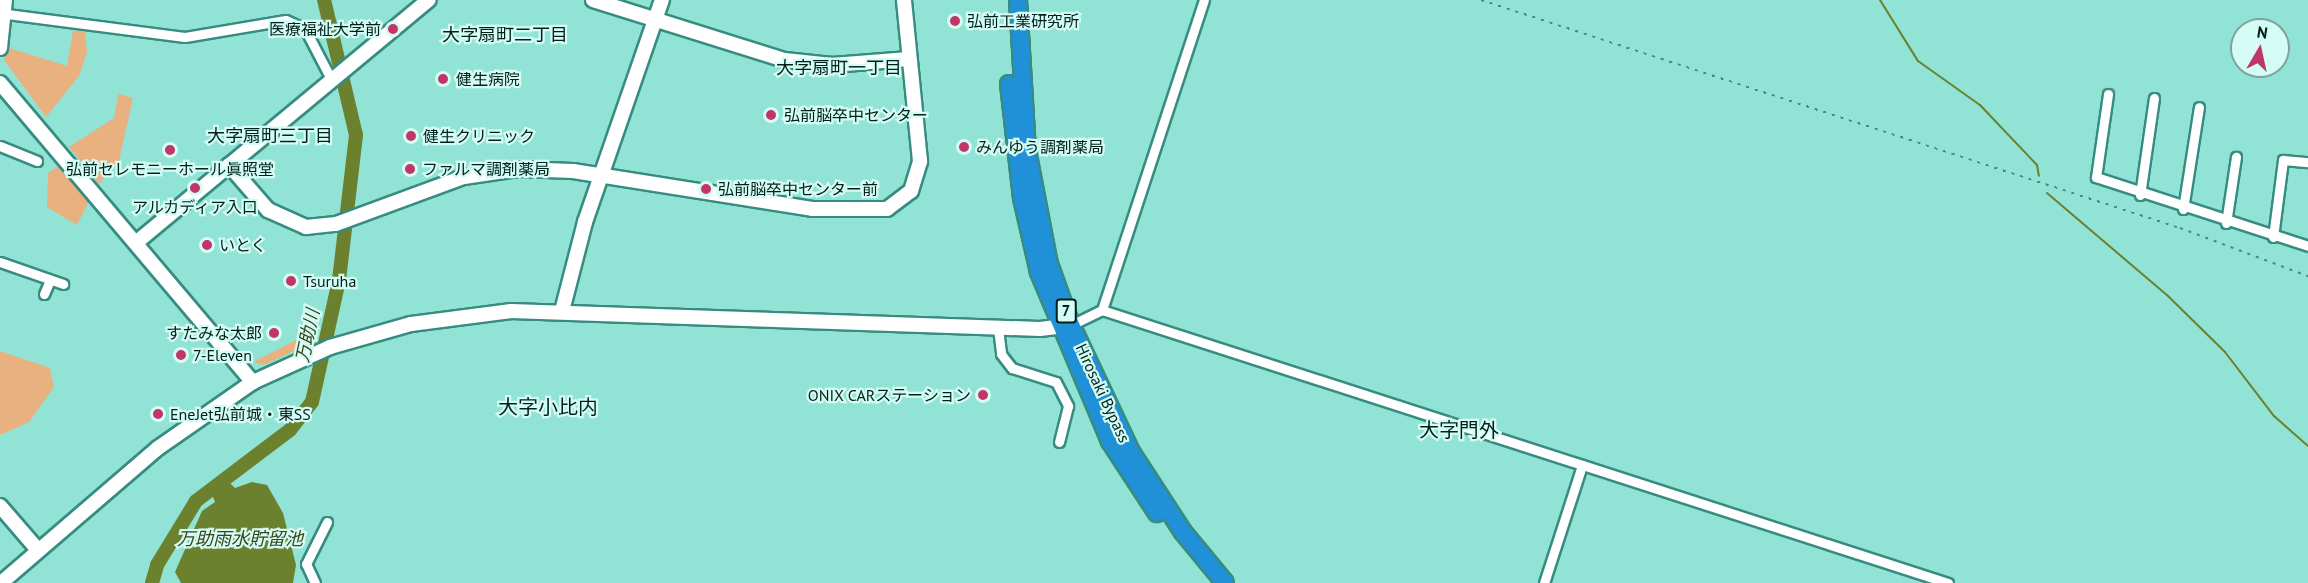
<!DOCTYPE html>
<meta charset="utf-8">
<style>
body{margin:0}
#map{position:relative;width:2308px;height:583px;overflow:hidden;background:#90e3d5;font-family:"PT Sans","Noto Sans JP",sans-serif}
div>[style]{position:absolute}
.green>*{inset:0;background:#e8b17f}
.water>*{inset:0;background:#6b812d}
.stream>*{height:2px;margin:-1px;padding:0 1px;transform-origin:1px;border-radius:1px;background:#6b812d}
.river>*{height:14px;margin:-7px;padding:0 7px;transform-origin:7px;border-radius:7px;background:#6b812d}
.roads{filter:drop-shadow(2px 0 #378c80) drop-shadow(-2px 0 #378c80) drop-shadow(0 2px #378c80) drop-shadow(0 -2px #378c80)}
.street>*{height:9px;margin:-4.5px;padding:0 4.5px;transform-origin:4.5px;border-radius:4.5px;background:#fff}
.secondary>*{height:14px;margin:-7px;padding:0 7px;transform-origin:7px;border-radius:7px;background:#fff}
.highway>*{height:16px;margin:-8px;padding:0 8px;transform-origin:8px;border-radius:8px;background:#2091d8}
.rail>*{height:2px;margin-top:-1px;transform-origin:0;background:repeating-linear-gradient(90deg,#4e8980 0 3px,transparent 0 9px)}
.dots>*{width:16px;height:16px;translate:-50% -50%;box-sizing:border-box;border:3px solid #d4fbf4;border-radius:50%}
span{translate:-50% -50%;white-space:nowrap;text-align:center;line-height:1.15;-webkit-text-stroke:4.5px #d4fbf4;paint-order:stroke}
.shield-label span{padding:2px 4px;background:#d4fbf4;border:2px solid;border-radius:4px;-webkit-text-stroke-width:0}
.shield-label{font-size:15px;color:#00201c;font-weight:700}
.poi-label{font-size:16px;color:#00201c}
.left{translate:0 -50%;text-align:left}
.right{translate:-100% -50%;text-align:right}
.street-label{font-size:16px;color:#00201c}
.neighbourhood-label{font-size:18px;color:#00201c}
.water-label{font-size:18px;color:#374417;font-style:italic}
.quarter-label{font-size:20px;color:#00201c}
.north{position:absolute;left:2230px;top:18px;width:60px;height:60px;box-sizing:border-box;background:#d4fbf4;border:2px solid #7fa39e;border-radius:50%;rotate:9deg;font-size:16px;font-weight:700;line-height:24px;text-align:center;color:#00201c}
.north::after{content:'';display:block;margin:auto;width:21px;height:27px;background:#c13569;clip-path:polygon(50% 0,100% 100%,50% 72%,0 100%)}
</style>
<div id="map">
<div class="green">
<i style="clip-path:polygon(73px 30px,85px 32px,87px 52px,79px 76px,46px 117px,4px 60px,9px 48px,67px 66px)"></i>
<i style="clip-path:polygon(118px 94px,133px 98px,119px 161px,99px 184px,69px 147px,114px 118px)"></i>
<i style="clip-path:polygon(58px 166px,89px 201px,77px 225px,47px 207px,48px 173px)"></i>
<i style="clip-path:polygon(306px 335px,313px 342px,264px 365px,253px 362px)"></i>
<i style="clip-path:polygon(0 351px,50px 368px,54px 387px,29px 422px,0 435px)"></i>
</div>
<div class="water">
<i style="clip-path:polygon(228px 481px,235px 488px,252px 482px,267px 485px,283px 513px,296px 565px,293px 583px,181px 583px,175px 572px,202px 511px,215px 502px,211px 492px)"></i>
</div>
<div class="stream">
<i style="left:1880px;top:0;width:72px;rotate:58.1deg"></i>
<i style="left:1918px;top:61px;width:76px;rotate:35.4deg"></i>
<i style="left:1980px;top:105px;width:83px;rotate:46.5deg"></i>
<i style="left:2037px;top:165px;width:11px;rotate:80deg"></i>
<i style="left:2047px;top:193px;width:157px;rotate:40.4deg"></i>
<i style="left:2167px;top:295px;width:81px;rotate:44.5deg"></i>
<i style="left:2225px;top:352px;width:81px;rotate:52.6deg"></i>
<i style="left:2274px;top:416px;width:45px;rotate:41.4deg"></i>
<i style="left:216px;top:482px;width:9px;rotate:54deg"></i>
</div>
<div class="river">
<i style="left:152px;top:583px;width:19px;rotate:-74deg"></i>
<i style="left:157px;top:565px;width:75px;rotate:-58.6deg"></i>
<i style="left:196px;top:501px;width:118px;rotate:-37.1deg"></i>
<i style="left:290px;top:430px;width:36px;rotate:-52deg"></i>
<i style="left:312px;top:402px;width:125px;rotate:-77.5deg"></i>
<i style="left:339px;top:280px;width:146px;rotate:-83.3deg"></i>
<i style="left:356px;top:135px;width:139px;rotate:-103.3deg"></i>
</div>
<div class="roads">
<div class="street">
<i style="left:7px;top:14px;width:179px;rotate:7.4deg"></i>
<i style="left:185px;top:37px;width:102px;rotate:-9.6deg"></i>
<i style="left:286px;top:20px;width:21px;rotate:25deg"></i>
<i style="left:305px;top:29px;width:54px;rotate:62.5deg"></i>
<i style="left:2108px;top:94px;width:84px;rotate:98.2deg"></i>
<i style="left:2096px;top:177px;width:223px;rotate:18deg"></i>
<i style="left:0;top:146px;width:40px;rotate:22deg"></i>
<i style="left:2140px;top:195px;width:98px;rotate:-81.8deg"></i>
<i style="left:2183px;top:209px;width:103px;rotate:-81.1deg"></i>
<i style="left:2226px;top:223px;width:67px;rotate:-81.4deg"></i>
<i style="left:2273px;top:237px;width:78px;rotate:-82.6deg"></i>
<i style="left:2283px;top:160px;width:25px;rotate:5deg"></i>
<i style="left:0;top:262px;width:67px;rotate:19.2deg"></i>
<i style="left:44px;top:294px;width:15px;rotate:-67deg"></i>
<i style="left:1102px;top:310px;width:326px;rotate:-71.8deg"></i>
<i style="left:1071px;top:325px;width:34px;rotate:-26deg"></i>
<i style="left:1102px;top:310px;width:889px;rotate:17.88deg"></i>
<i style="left:998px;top:328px;width:26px;rotate:83deg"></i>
<i style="left:1001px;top:354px;width:18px;rotate:52deg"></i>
<i style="left:1012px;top:368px;width:46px;rotate:17.7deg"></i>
<i style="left:1056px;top:382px;width:27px;rotate:63deg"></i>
<i style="left:1068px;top:406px;width:37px;rotate:104deg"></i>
<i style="left:315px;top:583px;width:21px;rotate:-115deg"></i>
<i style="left:306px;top:564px;width:47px;rotate:-63.4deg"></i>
<i style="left:1544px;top:583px;width:124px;rotate:-72.1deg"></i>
</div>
<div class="secondary">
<i style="left:593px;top:0;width:201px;rotate:17.4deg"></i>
<i style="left:785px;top:60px;width:47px;rotate:6.1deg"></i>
<i style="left:832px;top:65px;width:77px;rotate:-4.5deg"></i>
<i style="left:0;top:48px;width:48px;rotate:-84.1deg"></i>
<i style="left:0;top:83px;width:392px;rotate:49.8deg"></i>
<i style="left:229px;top:165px;width:60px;rotate:49.1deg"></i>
<i style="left:268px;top:210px;width:42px;rotate:24.1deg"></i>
<i style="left:306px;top:227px;width:30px;rotate:-6deg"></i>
<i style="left:336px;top:224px;width:136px;rotate:-20.2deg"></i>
<i style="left:464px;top:177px;width:56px;rotate:-8.3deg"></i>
<i style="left:519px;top:169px;width:54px;rotate:2.1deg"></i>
<i style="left:573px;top:171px;width:242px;rotate:9deg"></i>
<i style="left:812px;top:209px;width:75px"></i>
<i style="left:887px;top:209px;width:30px;rotate:-37deg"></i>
<i style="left:911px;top:191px;width:31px;rotate:-73deg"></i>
<i style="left:920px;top:161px;width:162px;rotate:-95.7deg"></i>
<i style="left:137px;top:242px;width:379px;rotate:-39.7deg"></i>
<i style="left:562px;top:311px;width:92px;rotate:-75.5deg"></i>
<i style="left:585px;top:222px;width:235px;rotate:-70.9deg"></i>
<i style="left:0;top:506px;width:58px;rotate:49.2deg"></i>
<i style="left:1px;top:583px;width:207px;rotate:-40.7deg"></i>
<i style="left:158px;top:448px;width:116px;rotate:-34.8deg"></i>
<i style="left:253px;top:382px;width:85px;rotate:-24.4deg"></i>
<i style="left:330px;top:347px;width:84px;rotate:-15.9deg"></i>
<i style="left:411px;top:324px;width:101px;rotate:-7.4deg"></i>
<i style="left:511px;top:311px;width:529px;rotate:1.95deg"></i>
<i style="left:1040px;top:329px;width:31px;rotate:-7deg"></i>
</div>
<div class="highway">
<i style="left:1018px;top:0;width:150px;rotate:86.6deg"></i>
<i style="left:1027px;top:150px;width:116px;rotate:79.1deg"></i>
<i style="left:1049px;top:264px;width:65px;rotate:70.2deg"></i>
<i style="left:1071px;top:325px;width:140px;rotate:64.7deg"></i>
<i style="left:1131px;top:452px;width:95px;rotate:57deg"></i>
<i style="left:1183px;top:532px;width:66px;rotate:50.5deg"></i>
<i style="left:1009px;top:84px;width:115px;rotate:83.5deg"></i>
<i style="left:1022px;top:198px;width:76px;rotate:77.1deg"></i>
<i style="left:1039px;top:272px;width:183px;rotate:67.2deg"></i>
<i style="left:1110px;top:441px;width:86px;rotate:56.9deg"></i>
</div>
</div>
<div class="rail">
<i style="left:1481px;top:0;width:735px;rotate:18.07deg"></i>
<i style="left:2180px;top:228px;width:137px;rotate:20.6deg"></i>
</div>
<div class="dots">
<i style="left:955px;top:21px;background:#c13569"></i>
<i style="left:393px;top:29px;background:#c13569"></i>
<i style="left:443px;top:79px;background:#c13569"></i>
<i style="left:771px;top:115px;background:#c13569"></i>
<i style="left:411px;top:136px;background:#c13569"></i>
<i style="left:964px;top:147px;background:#c13569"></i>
<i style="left:170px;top:150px;background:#c13569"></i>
<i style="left:410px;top:169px;background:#c13569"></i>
<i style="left:195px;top:188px;background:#c13569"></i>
<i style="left:706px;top:189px;background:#c13569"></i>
<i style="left:207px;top:245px;background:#c13569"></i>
<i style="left:291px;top:281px;background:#c13569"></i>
<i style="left:274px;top:333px;background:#c13569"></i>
<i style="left:181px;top:355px;background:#c13569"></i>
<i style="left:983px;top:395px;background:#c13569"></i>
<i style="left:158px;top:414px;background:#c13569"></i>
</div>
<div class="shield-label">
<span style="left:1066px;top:311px">7</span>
</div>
<div class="poi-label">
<span class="left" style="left:967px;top:21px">弘前工業研究所</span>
<span class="right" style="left:381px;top:29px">医療福祉大学前</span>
<span class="left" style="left:456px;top:79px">健生病院</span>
<span class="left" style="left:784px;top:115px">弘前脳卒中センター</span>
<span class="left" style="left:423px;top:136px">健生クリニック</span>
<span class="left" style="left:976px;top:147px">みんゆう調剤薬局</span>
<span style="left:170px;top:169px">弘前セレモニーホール眞照堂</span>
<span class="left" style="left:422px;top:169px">ファルマ調剤薬局</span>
<span class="left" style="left:718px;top:189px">弘前脳卒中センター前</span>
<span style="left:195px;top:207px">アルカディア入口</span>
<span class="left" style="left:219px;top:245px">いとく</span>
<span class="left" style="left:303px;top:281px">Tsuruha</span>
<span class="right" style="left:262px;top:333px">すたみな太郎</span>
<span class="left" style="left:193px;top:355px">7-Eleven</span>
<span class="right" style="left:971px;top:395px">ONIX CARステーション</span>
<span class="left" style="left:170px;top:414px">EneJet弘前城・東SS</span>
</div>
<div class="street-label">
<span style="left:1103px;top:393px;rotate:65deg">Hirosaki Bypass</span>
</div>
<div class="neighbourhood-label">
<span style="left:505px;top:35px">大字扇町二丁目</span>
<span style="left:839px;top:68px">大字扇町一丁目</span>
<span style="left:270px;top:136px">大字扇町三丁目</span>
</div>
<div class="water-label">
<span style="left:308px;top:336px;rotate:-78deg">万助川</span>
<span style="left:240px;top:539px">万助雨水貯留池</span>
</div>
<div class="quarter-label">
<span style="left:548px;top:407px">大字小比内</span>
<span style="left:1459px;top:430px">大字門外</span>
</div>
<div class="north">N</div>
</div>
